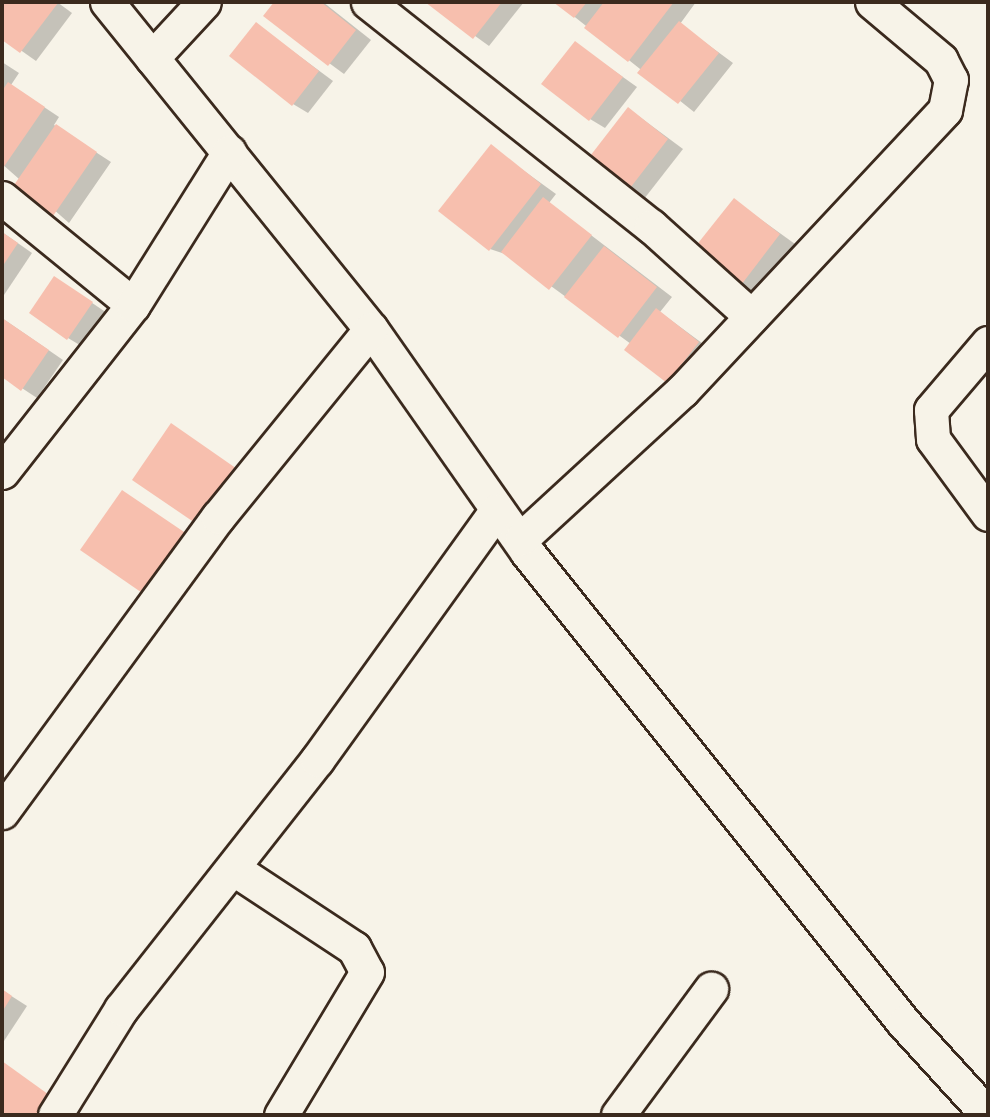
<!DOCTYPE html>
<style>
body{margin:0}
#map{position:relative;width:990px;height:1117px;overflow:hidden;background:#f7f3e8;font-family:Sriracha,sans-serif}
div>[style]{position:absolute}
.shadow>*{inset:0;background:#0003}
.building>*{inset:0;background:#f7bfae}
.roads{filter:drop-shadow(2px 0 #3b2a1e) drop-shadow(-2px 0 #3b2a1e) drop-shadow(0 2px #3b2a1e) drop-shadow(0 -2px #3b2a1e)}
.street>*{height:33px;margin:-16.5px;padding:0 16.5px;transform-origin:16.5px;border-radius:16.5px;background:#f7f3e8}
span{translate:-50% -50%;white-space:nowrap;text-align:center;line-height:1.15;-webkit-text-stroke:7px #f7f3e8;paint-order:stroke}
.frame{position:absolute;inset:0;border:4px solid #3b2a1e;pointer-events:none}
</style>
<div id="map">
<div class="shadow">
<i style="clip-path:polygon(2px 2px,57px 2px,72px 13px,36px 61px,2px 37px)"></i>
<i style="clip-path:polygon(276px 2px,323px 2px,371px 40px,344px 74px,265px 16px)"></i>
<i style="clip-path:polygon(428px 2px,524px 2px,489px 46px)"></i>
<i style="clip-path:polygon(556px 2px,696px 2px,680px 24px,733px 63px,694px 112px)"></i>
<i style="clip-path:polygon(256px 24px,333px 81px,308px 113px,293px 104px)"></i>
<i style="clip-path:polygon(575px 43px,637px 87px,605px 128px,590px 119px)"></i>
<i style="clip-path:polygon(2px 62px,19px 73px,11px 85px,59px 117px,54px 125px,111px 162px,69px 223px,2px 164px)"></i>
<i style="clip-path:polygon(629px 109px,683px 149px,644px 199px,628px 190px)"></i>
<i style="clip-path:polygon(491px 147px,556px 194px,549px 203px,672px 297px,660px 312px,714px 352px,684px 391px,626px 349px,631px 344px,508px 255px,490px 249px)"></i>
<i style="clip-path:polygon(734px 200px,795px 244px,754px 296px,739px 287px)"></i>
<i style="clip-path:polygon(2px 232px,32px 253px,2px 298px)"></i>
<i style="clip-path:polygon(70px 288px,107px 313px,83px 347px,68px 338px)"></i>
<i style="clip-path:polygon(2px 318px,63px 360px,37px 398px,2px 375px)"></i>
<i style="clip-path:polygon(2px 990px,27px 1006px,4px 1041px,2px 1040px)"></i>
</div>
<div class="building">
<i style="clip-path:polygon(2px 2px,56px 2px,58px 3px,20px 53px,2px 40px)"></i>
<i style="clip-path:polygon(274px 2px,321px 2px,356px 30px,328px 66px,263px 16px)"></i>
<i style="clip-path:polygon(425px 2px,502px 2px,473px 39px)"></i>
<i style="clip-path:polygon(553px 2px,587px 2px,574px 18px)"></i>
<i style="clip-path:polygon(604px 2px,674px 2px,628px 62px,584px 28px)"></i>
<i style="clip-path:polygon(679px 21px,719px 53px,678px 104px,637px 73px)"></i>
<i style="clip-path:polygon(256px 22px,319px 71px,292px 106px,229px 56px)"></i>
<i style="clip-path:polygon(575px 41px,623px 77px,589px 121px,541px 84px)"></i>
<i style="clip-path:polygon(8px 82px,45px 107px,3px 168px,2px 91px)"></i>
<i style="clip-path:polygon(628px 107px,668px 139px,627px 192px,587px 160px)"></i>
<i style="clip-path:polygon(56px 124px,97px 152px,53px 216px,12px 188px)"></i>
<i style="clip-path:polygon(491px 144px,541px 184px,489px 251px,438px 211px)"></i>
<i style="clip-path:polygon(543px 197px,592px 235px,549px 290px,501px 252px)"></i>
<i style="clip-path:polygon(734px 198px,780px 234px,738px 289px,691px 252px)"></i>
<i style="clip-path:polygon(2px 232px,18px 243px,2px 267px)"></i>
<i style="clip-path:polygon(604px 246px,657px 287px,618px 338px,564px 297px)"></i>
<i style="clip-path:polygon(54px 276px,93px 302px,67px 340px,29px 313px)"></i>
<i style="clip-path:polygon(656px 308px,699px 342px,667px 383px,624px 350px)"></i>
<i style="clip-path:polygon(2px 318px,49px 350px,21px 391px,2px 377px)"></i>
<i style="clip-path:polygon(171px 423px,240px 471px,201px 527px,132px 480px)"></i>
<i style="clip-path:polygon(122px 490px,190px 536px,148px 597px,80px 550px)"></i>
<i style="clip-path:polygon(2px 989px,12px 996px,2px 1012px)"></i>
<i style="clip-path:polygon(2px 1061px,52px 1097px,40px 1115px,2px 1115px)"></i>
</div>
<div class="roads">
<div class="street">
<i style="left:107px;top:2px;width:420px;rotate:51.1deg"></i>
<i style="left:371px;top:329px;width:272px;rotate:55deg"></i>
<i style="left:527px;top:552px;width:603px;rotate:51.33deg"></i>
<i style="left:904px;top:1023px;width:125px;rotate:47.6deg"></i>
<i style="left:368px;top:2px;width:361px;rotate:38.4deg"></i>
<i style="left:651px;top:226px;width:135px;rotate:42deg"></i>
<i style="left:152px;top:58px;width:76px;rotate:-47.1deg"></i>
<i style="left:2px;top:198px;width:169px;rotate:39.2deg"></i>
<i style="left:988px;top:343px;width:88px;rotate:130.4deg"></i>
<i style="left:931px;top:410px;width:29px;rotate:86deg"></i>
<i style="left:933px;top:439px;width:93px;rotate:53.7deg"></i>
<i style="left:2px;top:472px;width:212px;rotate:-51.9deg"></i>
<i style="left:133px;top:305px;width:181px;rotate:-57.9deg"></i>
<i style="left:522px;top:538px;width:217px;rotate:-42.6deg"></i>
<i style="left:682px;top:391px;width:385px;rotate:-46.9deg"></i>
<i style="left:945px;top:110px;width:31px;rotate:-79deg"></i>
<i style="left:951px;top:80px;width:22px;rotate:-117deg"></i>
<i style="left:941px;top:60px;width:90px;rotate:-140deg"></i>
<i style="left:2px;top:812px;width:366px;rotate:-53.8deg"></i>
<i style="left:218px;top:517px;width:242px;rotate:-50.9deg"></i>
<i style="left:234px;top:869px;width:144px;rotate:33.4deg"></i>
<i style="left:354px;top:948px;width:27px;rotate:62deg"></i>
<i style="left:367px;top:972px;width:167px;rotate:121deg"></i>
<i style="left:55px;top:1115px;width:125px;rotate:-58.1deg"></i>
<i style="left:121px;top:1009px;width:317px;rotate:-51.8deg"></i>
<i style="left:317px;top:760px;width:307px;rotate:-54.3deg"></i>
<i style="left:618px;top:1115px;width:157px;rotate:-53.6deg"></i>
</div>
</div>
<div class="frame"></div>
</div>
